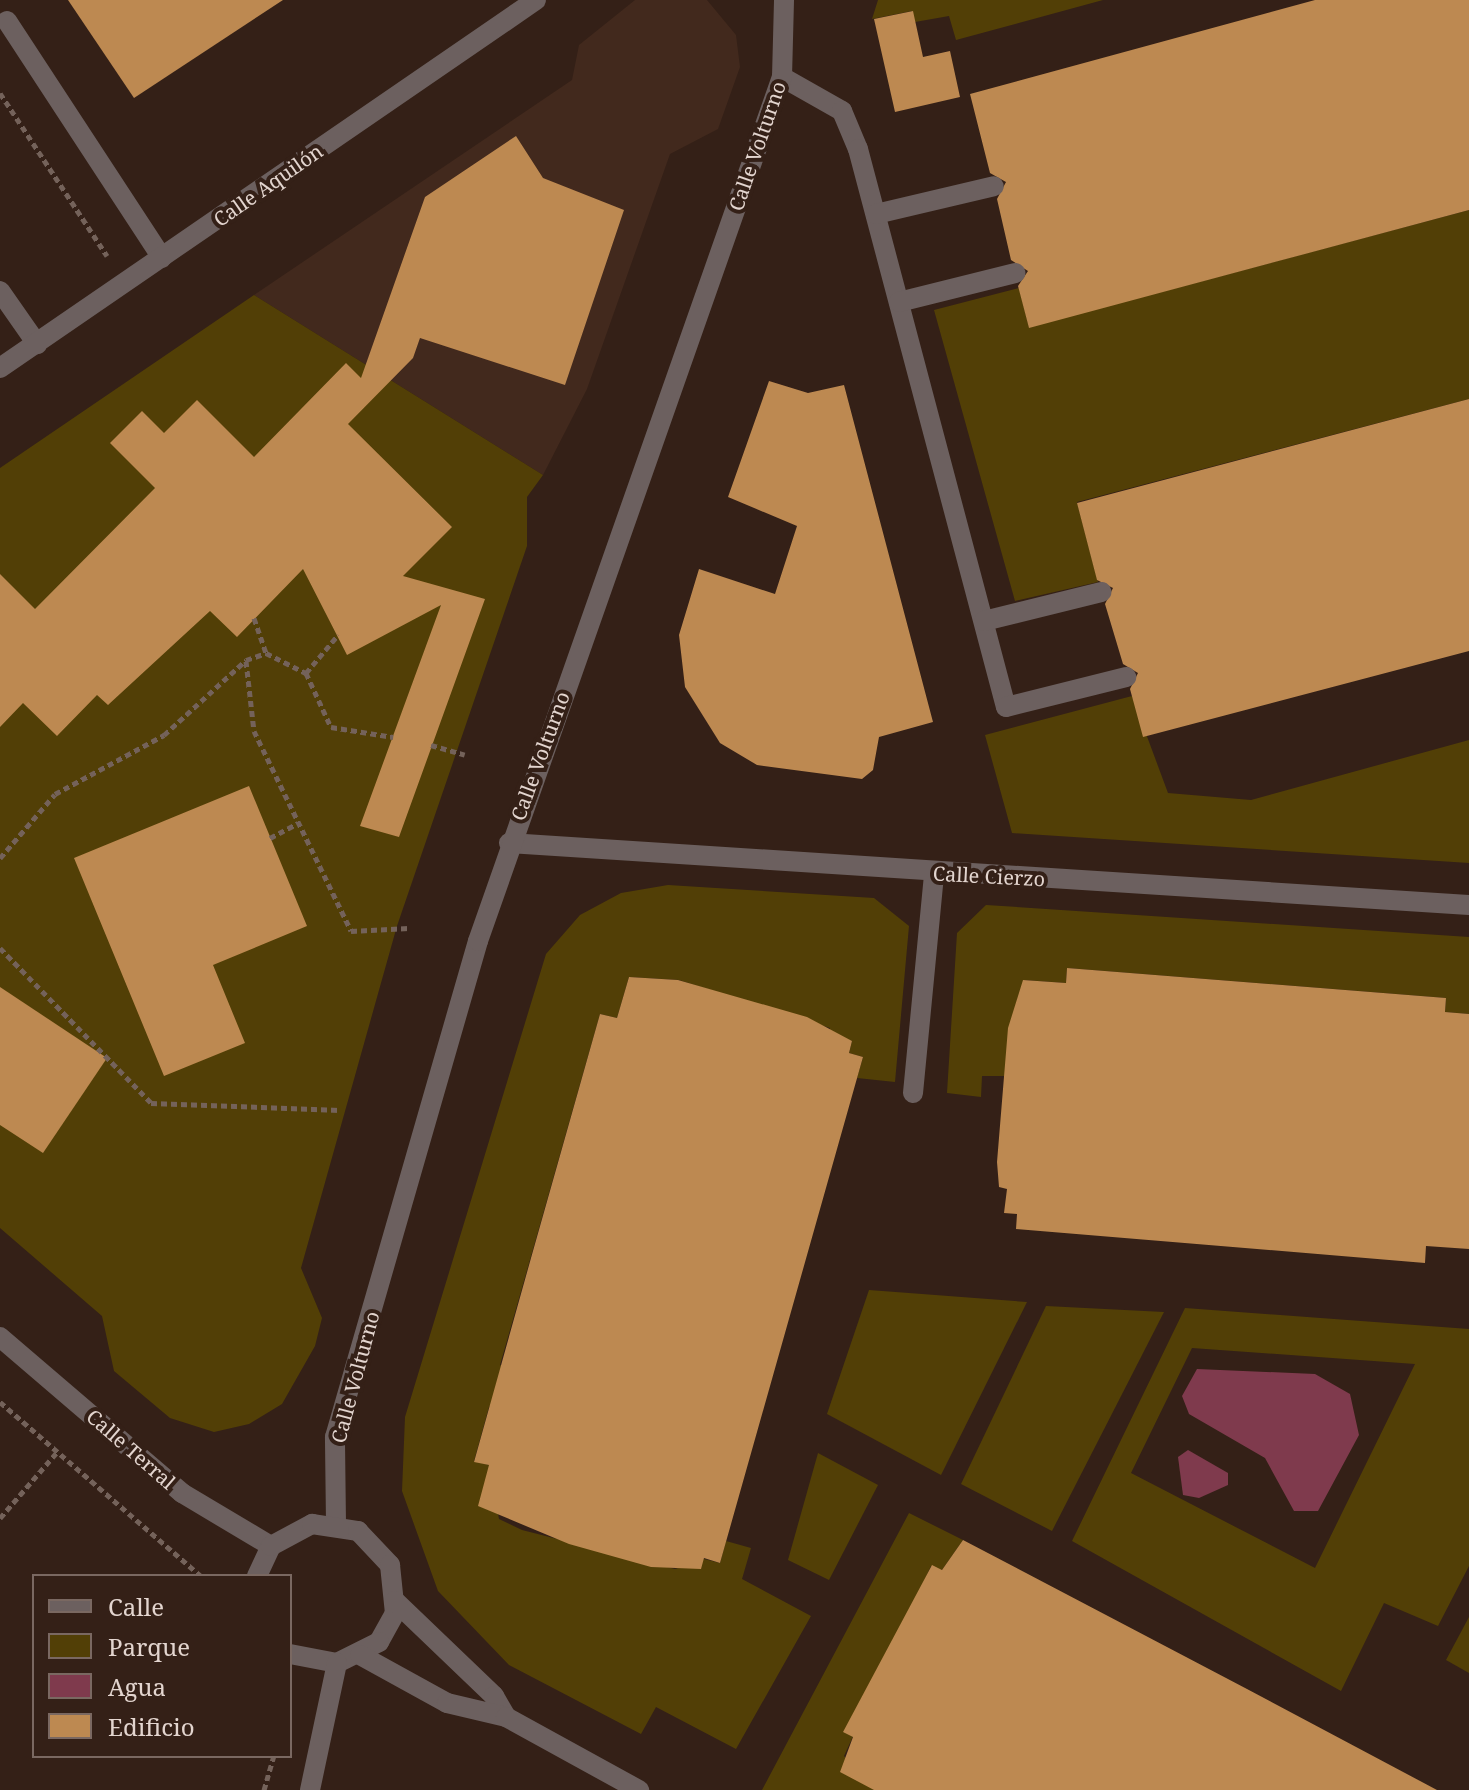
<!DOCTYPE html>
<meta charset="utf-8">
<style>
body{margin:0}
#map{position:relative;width:1469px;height:1790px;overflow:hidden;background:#342017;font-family:"Noto Serif",serif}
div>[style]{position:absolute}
.built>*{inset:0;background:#42291d}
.green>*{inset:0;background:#523f06}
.water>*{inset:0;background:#7f3a4d}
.building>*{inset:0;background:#bd8951}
.path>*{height:5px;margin-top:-2.5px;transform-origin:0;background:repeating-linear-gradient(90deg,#74625a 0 6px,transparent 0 10px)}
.lane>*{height:20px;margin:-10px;padding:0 10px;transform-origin:10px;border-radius:10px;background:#6c605f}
.street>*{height:20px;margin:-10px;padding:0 10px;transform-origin:10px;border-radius:10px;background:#6c605f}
span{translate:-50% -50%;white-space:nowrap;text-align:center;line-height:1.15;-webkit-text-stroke:8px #342017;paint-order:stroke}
.street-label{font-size:20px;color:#e3d5cf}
.legend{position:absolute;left:32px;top:1574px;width:260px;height:184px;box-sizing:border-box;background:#342017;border:2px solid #7a6861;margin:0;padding:10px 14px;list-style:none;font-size:24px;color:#e3d5cf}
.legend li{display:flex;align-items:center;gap:16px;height:40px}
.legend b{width:40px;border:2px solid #7a6861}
</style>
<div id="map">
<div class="built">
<i style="clip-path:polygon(635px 0,707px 0,736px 35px,740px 67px,718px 129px,670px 154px,587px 389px,543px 475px,254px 295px,572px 80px,579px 45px)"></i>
</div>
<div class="green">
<i style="clip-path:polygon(878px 0,1103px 0,956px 40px,949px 16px,915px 22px,912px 11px,872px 19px)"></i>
<i style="clip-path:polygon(1469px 210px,1469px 399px,1077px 502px,1098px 582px,1015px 601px,934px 310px,1019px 288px,1029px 327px)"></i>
<i style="clip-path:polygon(254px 295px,543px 475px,527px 497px,527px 546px,397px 926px,301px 1268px,322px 1318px,315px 1346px,282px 1404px,249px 1424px,214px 1432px,170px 1418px,114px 1371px,102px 1316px,0 1228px,0 468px)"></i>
<i style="clip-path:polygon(1132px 696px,1168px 793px,1251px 800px,1469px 740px,1469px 863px,1012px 833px,985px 735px)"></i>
<i style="clip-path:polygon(668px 885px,874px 898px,909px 926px,895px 1082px,857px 1078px,863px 1057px,849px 1053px,852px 1041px,829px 1034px,830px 1028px,679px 980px,629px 977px,617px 1018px,600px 1014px,500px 1365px,516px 1371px,489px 1407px,474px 1461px,489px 1465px,499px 1519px,522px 1530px,675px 1569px,704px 1559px,720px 1563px,726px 1541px,751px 1548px,742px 1579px,811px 1616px,736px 1749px,656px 1707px,641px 1734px,509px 1665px,438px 1591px,402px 1491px,405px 1417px,546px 954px,580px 915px,621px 893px)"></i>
<i style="clip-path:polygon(986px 905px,1469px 937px,1469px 1014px,1445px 1012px,1446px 998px,1067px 968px,1066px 983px,1024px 980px,1005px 1076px,982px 1076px,981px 1097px,947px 1093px,957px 933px)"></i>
<i style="clip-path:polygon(869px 1290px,1027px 1302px,941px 1475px,827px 1414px)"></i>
<i style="clip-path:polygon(1046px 1306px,1164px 1312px,1052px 1531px,961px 1484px)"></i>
<i style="clip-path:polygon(evenodd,1185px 1308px,1469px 1329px,1469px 1566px,1438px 1626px,1384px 1603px,1341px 1691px,1072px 1541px,1185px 1308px,1192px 1348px,1415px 1364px,1315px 1568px,1131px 1473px,1192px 1348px)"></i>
<i style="clip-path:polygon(818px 1453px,878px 1485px,829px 1580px,788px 1560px)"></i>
<i style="clip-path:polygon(909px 1513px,963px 1540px,942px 1570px,931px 1566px,844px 1756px,874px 1790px,762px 1790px)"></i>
<i style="clip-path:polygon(1469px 1617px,1469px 1673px,1446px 1660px)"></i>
</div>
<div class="water">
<i style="clip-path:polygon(1197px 1369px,1315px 1374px,1350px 1394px,1359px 1435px,1318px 1511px,1294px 1511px,1265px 1458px,1189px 1414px,1182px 1396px)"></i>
<i style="clip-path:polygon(1188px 1450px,1228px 1473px,1228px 1485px,1199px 1498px,1183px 1495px,1178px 1457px)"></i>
</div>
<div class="building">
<i style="clip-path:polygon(68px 0,283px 0,134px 98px)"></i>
<i style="clip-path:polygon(1315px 0,1469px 0,1469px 210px,1029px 328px,1018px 286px,1028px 271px,1011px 260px,997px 199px,1006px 182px,990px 173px,970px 94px)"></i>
<i style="clip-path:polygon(913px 11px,923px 57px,950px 51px,960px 97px,895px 112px,874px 19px)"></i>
<i style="clip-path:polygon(516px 136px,543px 178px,624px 210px,565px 385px,420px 338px,413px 358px,348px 424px,452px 527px,403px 576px,485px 599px,399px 837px,360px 826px,441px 605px,347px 655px,303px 569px,237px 637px,210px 611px,108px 705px,97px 695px,57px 736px,23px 703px,0 727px,0 574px,35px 609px,155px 488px,110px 443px,142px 411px,164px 433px,197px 400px,254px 457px,346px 363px,361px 378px,425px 197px)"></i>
<i style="clip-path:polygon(769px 381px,808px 393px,844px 385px,933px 722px,879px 737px,873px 770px,862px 779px,757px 765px,720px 743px,685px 687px,679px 635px,699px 569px,775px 594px,797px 526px,728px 497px)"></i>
<i style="clip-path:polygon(1469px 399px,1469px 651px,1143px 737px,1130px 689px,1138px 673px,1123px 664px,1105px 604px,1113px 588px,1097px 580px,1077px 503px)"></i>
<i style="clip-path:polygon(249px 786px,307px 926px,213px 965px,245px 1043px,164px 1076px,74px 858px)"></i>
<i style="clip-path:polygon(1067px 968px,1446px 998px,1445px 1012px,1469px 1014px,1469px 1249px,1426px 1246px,1425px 1263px,1016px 1229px,1017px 1214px,1004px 1213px,1007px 1189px,999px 1187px,997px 1162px,1008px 1028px,1023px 980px,1066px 983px)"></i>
<i style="clip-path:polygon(629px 977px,678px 980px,807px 1017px,852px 1041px,849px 1053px,863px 1057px,720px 1563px,704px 1558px,701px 1569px,651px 1567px,569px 1544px,478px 1506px,489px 1465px,474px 1462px,531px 1258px,600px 1014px,617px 1018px)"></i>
<i style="clip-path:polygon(0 987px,107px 1058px,43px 1153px,0 1125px)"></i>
<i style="clip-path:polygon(963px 1540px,1247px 1689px,1437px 1790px,874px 1790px,840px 1772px,853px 1737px,843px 1732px,932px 1565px,942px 1570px)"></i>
</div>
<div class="path">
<i style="left:0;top:93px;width:195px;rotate:56.7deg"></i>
<i style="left:254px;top:618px;width:37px;rotate:71deg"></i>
<i style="left:246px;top:661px;width:70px;rotate:83.5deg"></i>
<i style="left:254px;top:731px;width:222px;rotate:64.1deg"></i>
<i style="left:351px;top:931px;width:58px;rotate:-3deg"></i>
<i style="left:306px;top:673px;width:50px;rotate:-49.9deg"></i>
<i style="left:431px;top:745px;width:35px;rotate:16deg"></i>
<i style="left:270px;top:838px;width:32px;rotate:-28deg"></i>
<i style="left:0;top:858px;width:84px;rotate:-49.3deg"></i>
<i style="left:55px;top:794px;width:124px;rotate:-28.4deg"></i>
<i style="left:164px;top:735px;width:111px;rotate:-42.4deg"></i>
<i style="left:246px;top:660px;width:21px;rotate:-19deg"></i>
<i style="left:266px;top:653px;width:45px;rotate:26.6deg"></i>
<i style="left:306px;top:673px;width:60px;rotate:65.2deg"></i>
<i style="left:331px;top:727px;width:63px;rotate:9.2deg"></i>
<i style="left:0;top:948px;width:216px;rotate:45.7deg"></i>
<i style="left:151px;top:1103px;width:189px;rotate:2.1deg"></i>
<i style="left:0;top:1402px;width:266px;rotate:40.9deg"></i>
<i style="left:0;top:1518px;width:89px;rotate:-49.1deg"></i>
<i style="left:264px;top:1790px;width:35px;rotate:-74deg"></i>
</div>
<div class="lane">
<i style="left:7px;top:21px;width:283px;rotate:56.8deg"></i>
<i style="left:782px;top:77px;width:69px;rotate:29.5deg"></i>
<i style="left:842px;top:111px;width:41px;rotate:67.2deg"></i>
<i style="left:858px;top:149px;width:577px;rotate:75.15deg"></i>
<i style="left:1006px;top:707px;width:124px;rotate:-14deg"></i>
<i style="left:876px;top:214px;width:121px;rotate:-13.3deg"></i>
<i style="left:0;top:291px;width:65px;rotate:55.1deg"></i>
<i style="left:899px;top:302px;width:120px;rotate:-14deg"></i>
<i style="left:984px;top:621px;width:121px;rotate:-13.9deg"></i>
<i style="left:913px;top:1093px;width:221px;rotate:-84.5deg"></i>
</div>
<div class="street">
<i style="left:0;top:368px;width:650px;rotate:-34.47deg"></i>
<i style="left:509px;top:843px;width:962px;rotate:3.7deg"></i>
<i style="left:0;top:1337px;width:240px;rotate:40.6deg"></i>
<i style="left:182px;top:1493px;width:104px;rotate:30.8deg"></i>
<i style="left:336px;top:1524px;width:87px;rotate:-90.7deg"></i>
<i style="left:335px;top:1437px;width:516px;rotate:-73.92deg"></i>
<i style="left:478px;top:941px;width:916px;rotate:-70.62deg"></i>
<i style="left:782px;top:77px;width:77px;rotate:-88.5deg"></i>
<i style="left:257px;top:1576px;width:33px;rotate:-65deg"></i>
<i style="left:271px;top:1546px;width:47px;rotate:-28.2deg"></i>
<i style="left:312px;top:1524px;width:47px;rotate:8.7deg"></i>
<i style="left:358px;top:1531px;width:47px;rotate:46.7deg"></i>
<i style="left:390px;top:1565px;width:48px;rotate:84.1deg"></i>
<i style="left:395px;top:1613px;width:33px;rotate:119deg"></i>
<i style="left:379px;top:1642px;width:47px;rotate:153.4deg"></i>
<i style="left:337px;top:1663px;width:48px;rotate:-169.2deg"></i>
<i style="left:395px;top:1601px;width:137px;rotate:43.8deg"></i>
<i style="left:494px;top:1696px;width:24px;rotate:60deg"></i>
<i style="left:360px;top:1655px;width:99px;rotate:28.9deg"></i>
<i style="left:447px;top:1703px;width:61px;rotate:13.3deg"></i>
<i style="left:506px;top:1717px;width:152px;rotate:28.8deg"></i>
<i style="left:310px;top:1790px;width:130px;rotate:-78deg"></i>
</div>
<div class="street-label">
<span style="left:757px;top:146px;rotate:-71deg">Calle Volturno</span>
<span style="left:268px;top:185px;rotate:-35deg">Calle Aquilón</span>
<span style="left:540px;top:756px;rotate:-70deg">Calle Volturno</span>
<span style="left:989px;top:876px;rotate:3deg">Calle Cierzo</span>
<span style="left:355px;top:1377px;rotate:-75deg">Calle Volturno</span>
<span style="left:131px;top:1449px;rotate:41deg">Calle Terral</span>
</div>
<ul class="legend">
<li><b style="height:10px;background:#6c605f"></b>Calle</li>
<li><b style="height:22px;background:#523f06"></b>Parque</li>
<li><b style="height:22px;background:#7f3a4d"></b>Agua</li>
<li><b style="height:22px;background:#bd8951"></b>Edificio</li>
</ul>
</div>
